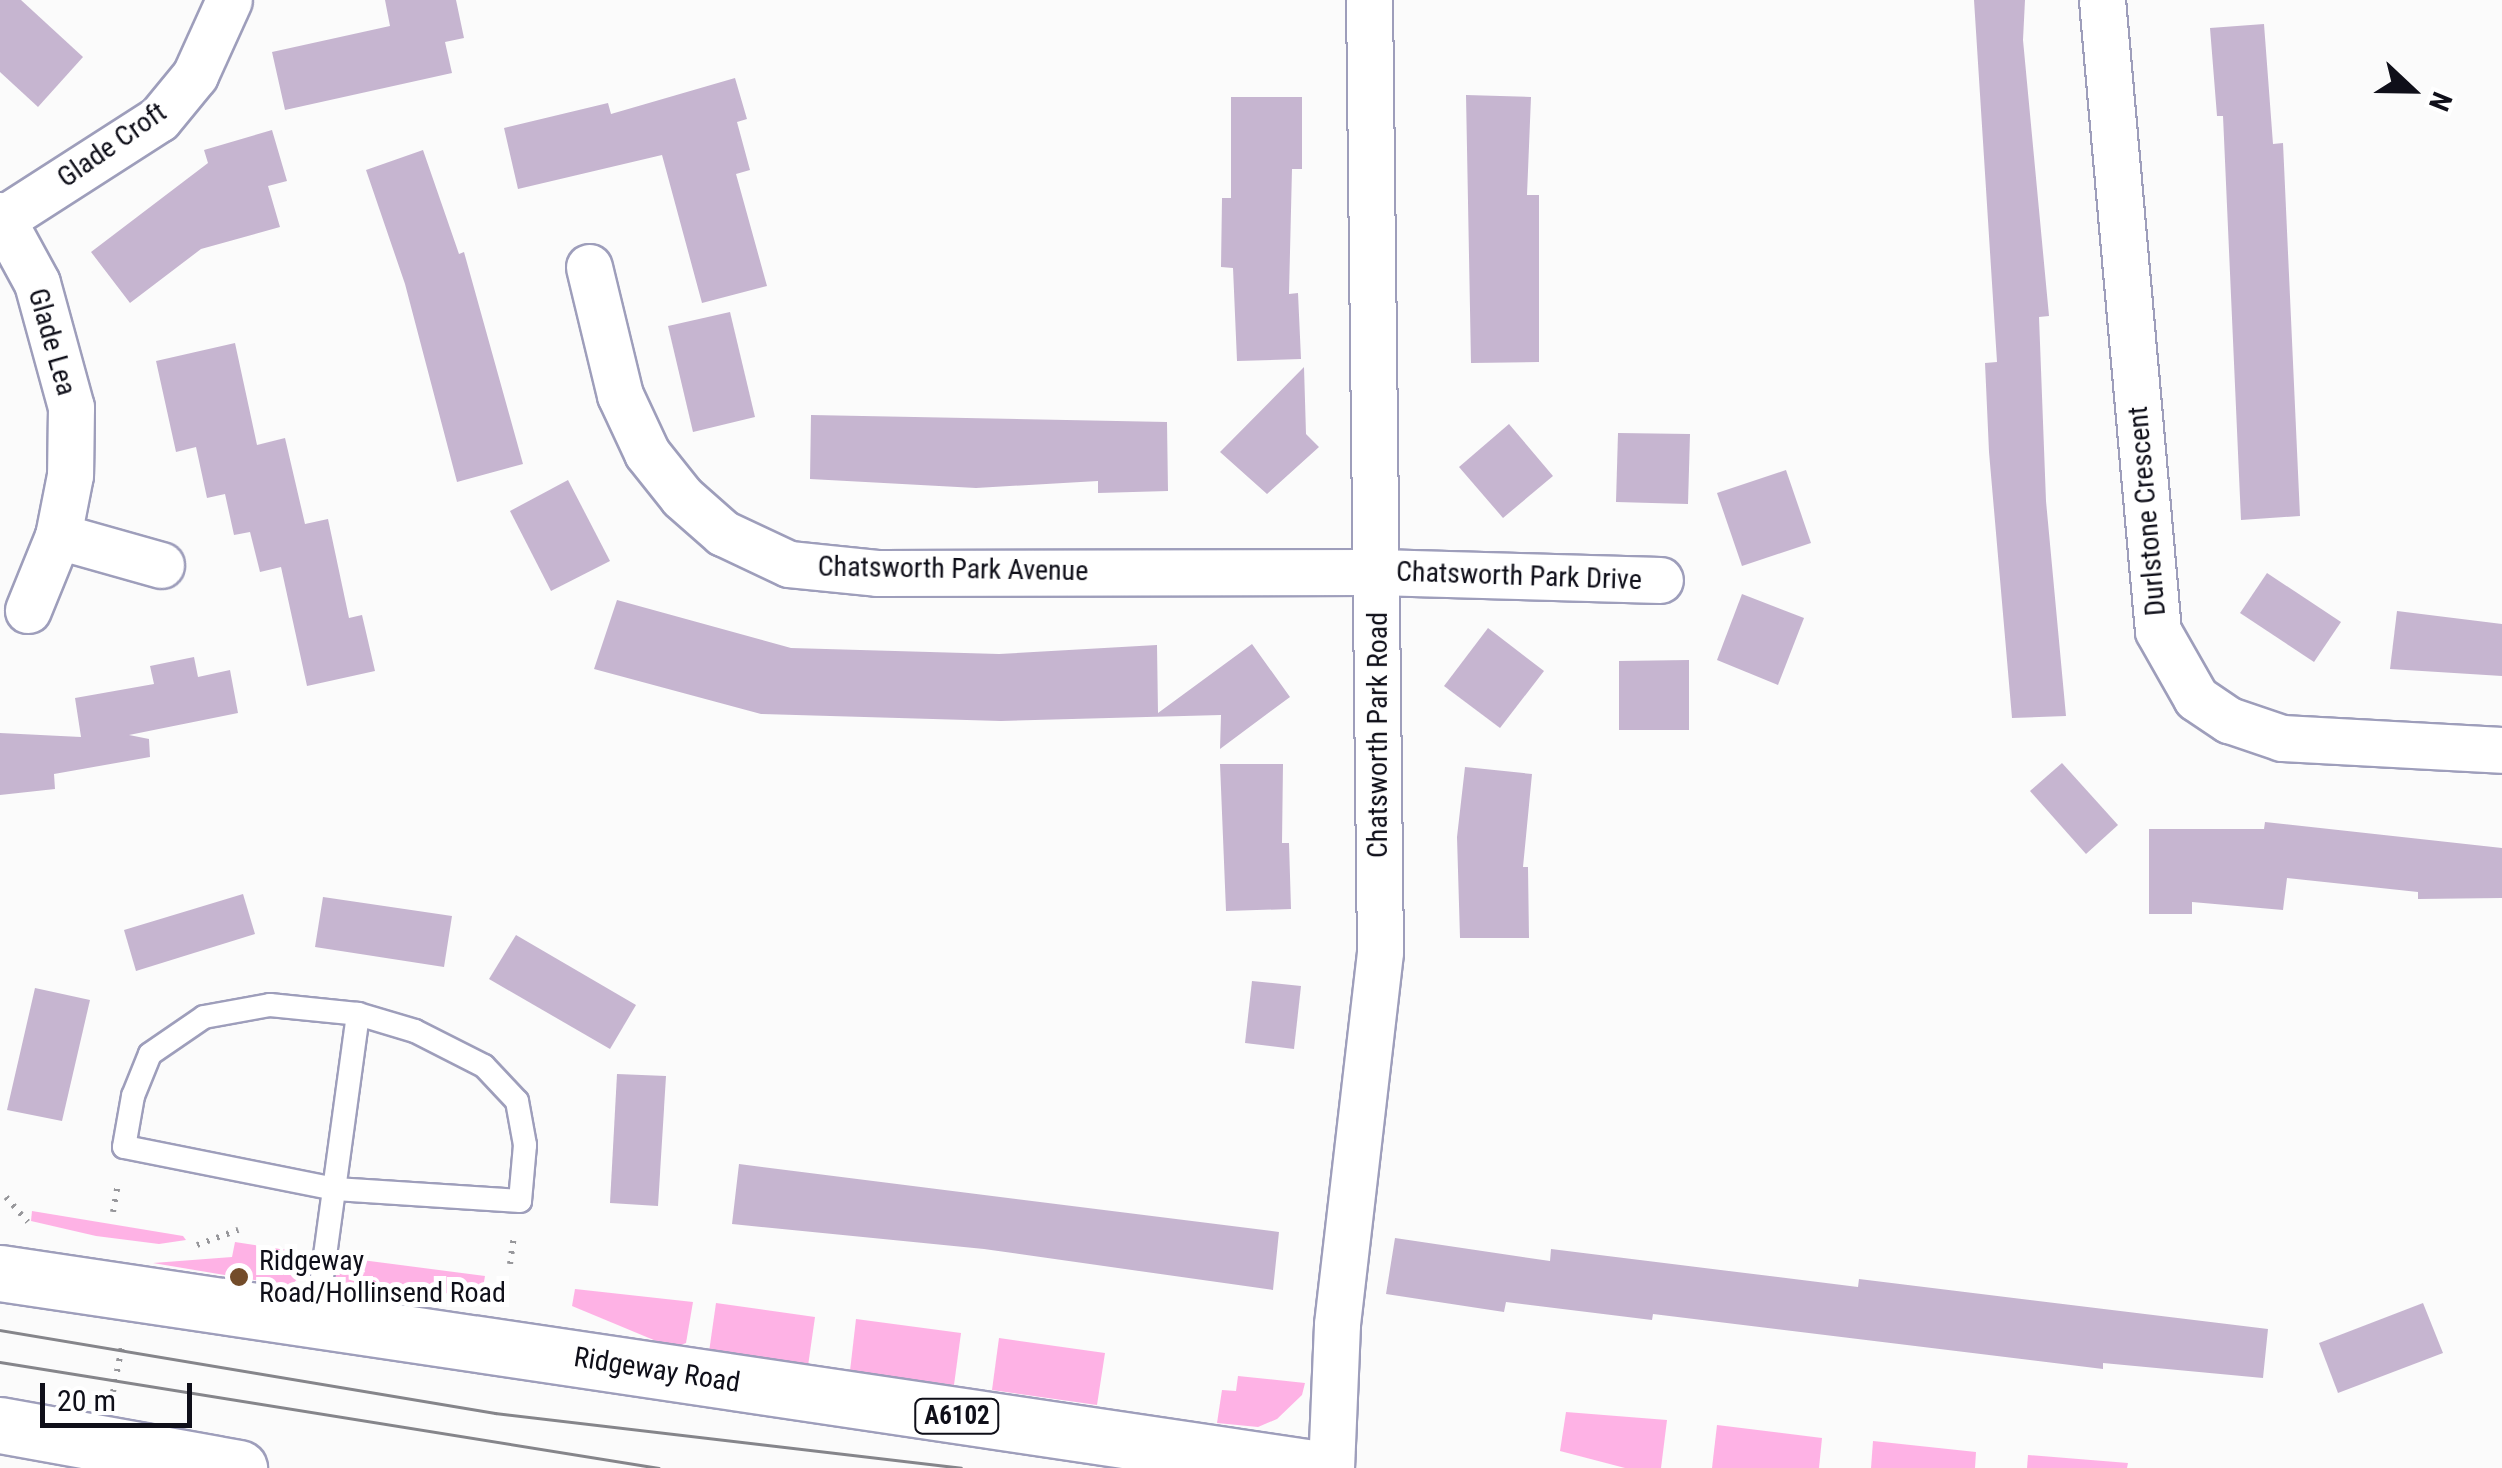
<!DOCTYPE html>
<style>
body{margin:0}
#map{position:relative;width:2502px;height:1468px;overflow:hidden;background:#fbfbfb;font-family:"Roboto Condensed",sans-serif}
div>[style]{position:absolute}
.green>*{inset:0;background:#feb2e5}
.building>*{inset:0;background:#c6b5d0}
.path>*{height:6px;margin-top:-3px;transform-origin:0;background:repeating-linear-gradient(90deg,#97979b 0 2.5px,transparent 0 10.5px)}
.roads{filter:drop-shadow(2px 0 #9e9ebb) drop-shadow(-2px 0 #9e9ebb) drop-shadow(0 2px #9e9ebb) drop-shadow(0 -2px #9e9ebb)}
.lane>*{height:22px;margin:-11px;padding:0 11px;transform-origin:11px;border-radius:11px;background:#fff}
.street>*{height:45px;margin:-22.5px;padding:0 22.5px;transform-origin:22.5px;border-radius:22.5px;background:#fff}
.highway>*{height:55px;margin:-27.5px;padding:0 27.5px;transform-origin:27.5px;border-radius:27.5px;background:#fff}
.tram>*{height:2.5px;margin:-1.25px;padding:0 1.25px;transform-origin:1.25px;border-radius:1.25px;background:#85858a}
.dots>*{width:28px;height:28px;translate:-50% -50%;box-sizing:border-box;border:5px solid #fff;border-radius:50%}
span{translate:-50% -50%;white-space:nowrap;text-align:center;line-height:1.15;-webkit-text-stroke:10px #fff;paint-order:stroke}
.shield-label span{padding:2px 8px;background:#fff;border:2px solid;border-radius:8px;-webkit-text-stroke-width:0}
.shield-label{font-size:25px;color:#0f0f19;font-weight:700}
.street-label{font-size:28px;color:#0f0f19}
.poi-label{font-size:28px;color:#0f0f19}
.left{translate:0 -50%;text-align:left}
.north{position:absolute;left:2362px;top:40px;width:100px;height:100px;-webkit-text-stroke:8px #fff;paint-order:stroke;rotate:112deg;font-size:28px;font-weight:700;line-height:40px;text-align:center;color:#0f0f19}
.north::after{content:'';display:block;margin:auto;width:35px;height:45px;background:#0f0f19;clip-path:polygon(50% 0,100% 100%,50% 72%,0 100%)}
.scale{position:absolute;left:40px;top:1383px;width:152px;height:45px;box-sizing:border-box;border:5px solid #0f0f19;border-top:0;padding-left:12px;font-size:30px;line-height:35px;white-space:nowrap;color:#0f0f19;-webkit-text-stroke:8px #fff;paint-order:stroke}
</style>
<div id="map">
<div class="green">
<i style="clip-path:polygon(32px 1211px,183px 1236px,186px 1240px,159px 1244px,96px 1236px,31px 1221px)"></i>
<i style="clip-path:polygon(235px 1242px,307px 1253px,304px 1273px,290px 1286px,153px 1263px,232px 1257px)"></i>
<i style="clip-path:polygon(331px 1256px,485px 1276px,482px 1293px,342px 1294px,331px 1280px)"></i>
<i style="clip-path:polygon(575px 1289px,693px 1302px,686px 1343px,673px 1348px,572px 1306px)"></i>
<i style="clip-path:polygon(716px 1303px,815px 1317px,808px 1366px,709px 1352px)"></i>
<i style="clip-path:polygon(856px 1319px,961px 1333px,954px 1385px,850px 1371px)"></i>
<i style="clip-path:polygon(999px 1338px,1105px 1353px,1097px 1405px,992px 1390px)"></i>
<i style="clip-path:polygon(1238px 1376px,1305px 1383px,1302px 1395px,1277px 1419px,1258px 1427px,1217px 1423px,1222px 1390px,1236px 1391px)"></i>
<i style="clip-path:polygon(1566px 1412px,1667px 1420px,1661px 1468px,1625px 1468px,1560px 1451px)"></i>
<i style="clip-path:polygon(1717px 1425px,1822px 1438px,1819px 1468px,1712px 1468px)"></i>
<i style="clip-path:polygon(1873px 1441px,1976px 1452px,1975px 1468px,1871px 1468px)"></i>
<i style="clip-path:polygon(2028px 1455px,2128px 1463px,2127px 1468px,2027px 1468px)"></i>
</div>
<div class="building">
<i style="clip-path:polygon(0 0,21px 0,83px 57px,38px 107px,0 72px)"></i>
<i style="clip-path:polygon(385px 0,456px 0,464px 38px,445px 42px,452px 73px,285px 110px,272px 52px,390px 26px)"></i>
<i style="clip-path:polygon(1974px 0,2025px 0,2023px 40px,2049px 316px,2039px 317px,2046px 501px,2066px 716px,2012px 718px,1989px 452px,1985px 363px,1997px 362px)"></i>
<i style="clip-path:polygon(2264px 24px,2273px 144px,2283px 143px,2300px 516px,2241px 520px,2223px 116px,2217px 116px,2210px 28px)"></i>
<i style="clip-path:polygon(735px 78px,747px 119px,737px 122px,750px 170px,736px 174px,767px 286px,702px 303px,662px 155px,518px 189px,504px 128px,608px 103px,611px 114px)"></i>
<i style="clip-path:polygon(1466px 95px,1531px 97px,1527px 195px,1539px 195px,1539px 362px,1471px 363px)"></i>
<i style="clip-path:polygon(1231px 97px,1302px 97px,1302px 169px,1292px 169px,1289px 294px,1298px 293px,1301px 359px,1237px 361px,1233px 268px,1221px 267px,1222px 198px,1231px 198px)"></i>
<i style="clip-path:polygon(272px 130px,287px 181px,268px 186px,280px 227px,201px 249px,130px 303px,91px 252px,208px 163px,204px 150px)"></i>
<i style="clip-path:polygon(423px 150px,459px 254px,464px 252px,523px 464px,457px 482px,405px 284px,366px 170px)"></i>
<i style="clip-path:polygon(730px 312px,755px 417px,693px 432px,668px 326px)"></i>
<i style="clip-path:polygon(235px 343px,257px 445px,285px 438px,305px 524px,328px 519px,349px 618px,362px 615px,375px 671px,307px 686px,281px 567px,260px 572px,250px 532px,234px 535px,225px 494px,207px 498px,196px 447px,176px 452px,156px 361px)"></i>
<i style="clip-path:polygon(1304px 367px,1306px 434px,1319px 447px,1267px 494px,1220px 452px)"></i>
<i style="clip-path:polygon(811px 415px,1167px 422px,1168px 491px,1098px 493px,1098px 481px,976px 488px,810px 479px)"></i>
<i style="clip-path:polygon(1509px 424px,1553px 476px,1503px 518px,1459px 467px)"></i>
<i style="clip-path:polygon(1618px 433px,1690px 434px,1688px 504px,1616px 502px)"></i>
<i style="clip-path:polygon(1786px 470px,1811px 543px,1742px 566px,1717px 493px)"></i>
<i style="clip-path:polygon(568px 480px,610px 561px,551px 591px,510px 511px)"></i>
<i style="clip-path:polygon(2267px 573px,2341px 622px,2314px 662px,2240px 613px)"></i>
<i style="clip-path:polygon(1742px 594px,1804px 618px,1778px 685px,1717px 660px)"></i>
<i style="clip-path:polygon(617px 600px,791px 648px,999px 654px,1157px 645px,1158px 713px,1252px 644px,1290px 697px,1220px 749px,1221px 715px,1001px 721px,761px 714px,594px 669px)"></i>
<i style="clip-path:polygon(2397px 611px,2502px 624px,2502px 676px,2390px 669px)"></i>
<i style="clip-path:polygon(1488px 628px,1544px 671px,1500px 728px,1444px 686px)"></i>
<i style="clip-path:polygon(194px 657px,198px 677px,230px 670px,238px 713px,129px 735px,149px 739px,150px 757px,54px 774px,55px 789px,0 795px,0 733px,81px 737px,75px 698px,154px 684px,150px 666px)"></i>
<i style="clip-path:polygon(1689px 660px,1689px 730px,1619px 730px,1619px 661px)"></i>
<i style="clip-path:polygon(2062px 763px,2118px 825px,2086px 854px,2030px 791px)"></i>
<i style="clip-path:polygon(1220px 764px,1283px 764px,1282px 843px,1289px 843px,1291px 909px,1226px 911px)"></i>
<i style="clip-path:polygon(1465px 767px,1532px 774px,1523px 867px,1528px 867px,1529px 938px,1460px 938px,1457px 837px)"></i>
<i style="clip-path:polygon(2265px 822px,2502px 848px,2502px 898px,2418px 899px,2418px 892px,2287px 878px,2283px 910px,2192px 902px,2192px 914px,2149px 914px,2149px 829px,2264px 829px)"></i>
<i style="clip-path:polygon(243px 894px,255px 934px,136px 971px,124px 930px)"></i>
<i style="clip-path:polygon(323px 897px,452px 916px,444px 967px,315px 947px)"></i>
<i style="clip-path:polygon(516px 935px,636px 1005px,610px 1049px,489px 979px)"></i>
<i style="clip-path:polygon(1252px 981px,1301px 986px,1294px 1049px,1245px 1043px)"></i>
<i style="clip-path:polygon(35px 988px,90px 1000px,62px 1121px,7px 1110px)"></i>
<i style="clip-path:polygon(617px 1074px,666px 1076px,658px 1206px,610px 1203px)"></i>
<i style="clip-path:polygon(739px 1164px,1279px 1232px,1273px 1290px,984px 1249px,732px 1224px)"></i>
<i style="clip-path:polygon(1395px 1238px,1550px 1261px,1551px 1249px,1858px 1287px,1859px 1279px,2268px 1329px,2263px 1378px,2103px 1363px,2103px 1369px,1653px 1314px,1652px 1320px,1506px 1302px,1504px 1312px,1386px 1294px)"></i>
<i style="clip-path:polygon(2423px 1303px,2443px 1353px,2338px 1393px,2319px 1343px)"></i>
</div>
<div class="path">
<i style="left:6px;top:1197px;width:33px;rotate:49deg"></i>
<i style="left:113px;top:1212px;width:29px;rotate:-80deg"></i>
<i style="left:197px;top:1245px;width:44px;rotate:-20.1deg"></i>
<i style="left:510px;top:1264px;width:28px;rotate:-82deg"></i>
<i style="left:113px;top:1392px;width:47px;rotate:-78.9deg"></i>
</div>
<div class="roads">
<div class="lane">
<i style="left:270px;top:1005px;width:88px;rotate:5.8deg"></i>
<i style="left:358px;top:1014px;width:59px;rotate:16.6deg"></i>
<i style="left:415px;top:1031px;width:77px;rotate:26.9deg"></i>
<i style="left:484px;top:1066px;width:48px;rotate:46.7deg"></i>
<i style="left:517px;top:1101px;width:45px;rotate:79.7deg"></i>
<i style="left:525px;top:1145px;width:56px;rotate:95.1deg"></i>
<i style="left:520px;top:1201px;width:185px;rotate:-176.3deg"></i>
<i style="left:335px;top:1189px;width:215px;rotate:-168.7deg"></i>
<i style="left:124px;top:1147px;width:52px;rotate:-80deg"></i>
<i style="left:133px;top:1096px;width:45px;rotate:-68deg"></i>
<i style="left:150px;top:1054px;width:65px;rotate:-34.4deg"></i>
<i style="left:204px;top:1017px;width:67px;rotate:-10.3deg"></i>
<i style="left:316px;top:1321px;width:310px;rotate:-82.2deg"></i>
</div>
<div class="street">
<i style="left:2102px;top:0;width:633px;rotate:84.93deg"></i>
<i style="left:2158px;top:631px;width:77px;rotate:60.4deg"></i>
<i style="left:2196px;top:698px;width:40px;rotate:34deg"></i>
<i style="left:2229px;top:720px;width:56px;rotate:18.8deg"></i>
<i style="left:2282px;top:738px;width:220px;rotate:3.1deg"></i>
<i style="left:0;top:215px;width:77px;rotate:61.4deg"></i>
<i style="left:37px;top:283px;width:129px;rotate:74.7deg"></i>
<i style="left:71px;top:407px;width:68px;rotate:90.8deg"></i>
<i style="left:70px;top:475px;width:62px;rotate:101.1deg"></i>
<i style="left:58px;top:536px;width:80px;rotate:112.1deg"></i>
<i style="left:3px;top:219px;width:185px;rotate:-32.7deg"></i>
<i style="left:159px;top:119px;width:57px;rotate:-50.7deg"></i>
<i style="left:195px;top:75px;width:82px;rotate:-65.6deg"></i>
<i style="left:589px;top:267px;width:132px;rotate:76.4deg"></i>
<i style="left:620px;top:395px;width:64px;rotate:65deg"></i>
<i style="left:647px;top:453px;width:56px;rotate:51.5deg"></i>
<i style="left:682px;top:497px;width:55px;rotate:41.3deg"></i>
<i style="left:723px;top:533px;width:73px;rotate:25.2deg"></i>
<i style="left:789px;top:564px;width:88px;rotate:5.8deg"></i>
<i style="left:877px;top:573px;width:500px;rotate:-0.11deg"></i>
<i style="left:1377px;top:572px;width:283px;rotate:1.6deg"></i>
<i style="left:58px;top:536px;width:107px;rotate:15.7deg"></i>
<i style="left:1331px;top:1468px;width:144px;rotate:-87.6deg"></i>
<i style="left:1337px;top:1324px;width:374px;rotate:-83.4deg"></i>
<i style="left:1380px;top:952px;width:952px;rotate:-90.66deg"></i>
</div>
<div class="highway">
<i style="left:0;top:1273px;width:1327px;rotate:8.45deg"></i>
<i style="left:0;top:1425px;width:243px;rotate:10.2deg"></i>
</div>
</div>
<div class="tram">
<i style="left:0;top:1330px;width:502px;rotate:9.52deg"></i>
<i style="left:495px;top:1413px;width:469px;rotate:6.7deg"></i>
<i style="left:0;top:1362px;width:667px;rotate:9.14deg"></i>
</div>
<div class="dots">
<i style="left:239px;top:1277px;background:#734c2a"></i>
</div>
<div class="shield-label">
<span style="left:957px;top:1416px">A6102</span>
</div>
<div class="street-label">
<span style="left:112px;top:145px;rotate:-35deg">Glade Croft</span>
<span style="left:52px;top:342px;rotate:74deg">Glade Lea</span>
<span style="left:2147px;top:511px;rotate:-95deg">Durlstone Crescent</span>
<span style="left:953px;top:569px;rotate:1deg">Chatsworth Park Avenue</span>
<span style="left:1519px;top:576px;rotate:2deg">Chatsworth Park Drive</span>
<span style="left:1378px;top:735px;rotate:-90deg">Chatsworth Park Road</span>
<span style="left:657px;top:1370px;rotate:9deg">Ridgeway Road</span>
</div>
<div class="poi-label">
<span class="left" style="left:259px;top:1277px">Ridgeway<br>Road/Hollinsend Road</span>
</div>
<div class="north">N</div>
<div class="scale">20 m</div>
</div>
